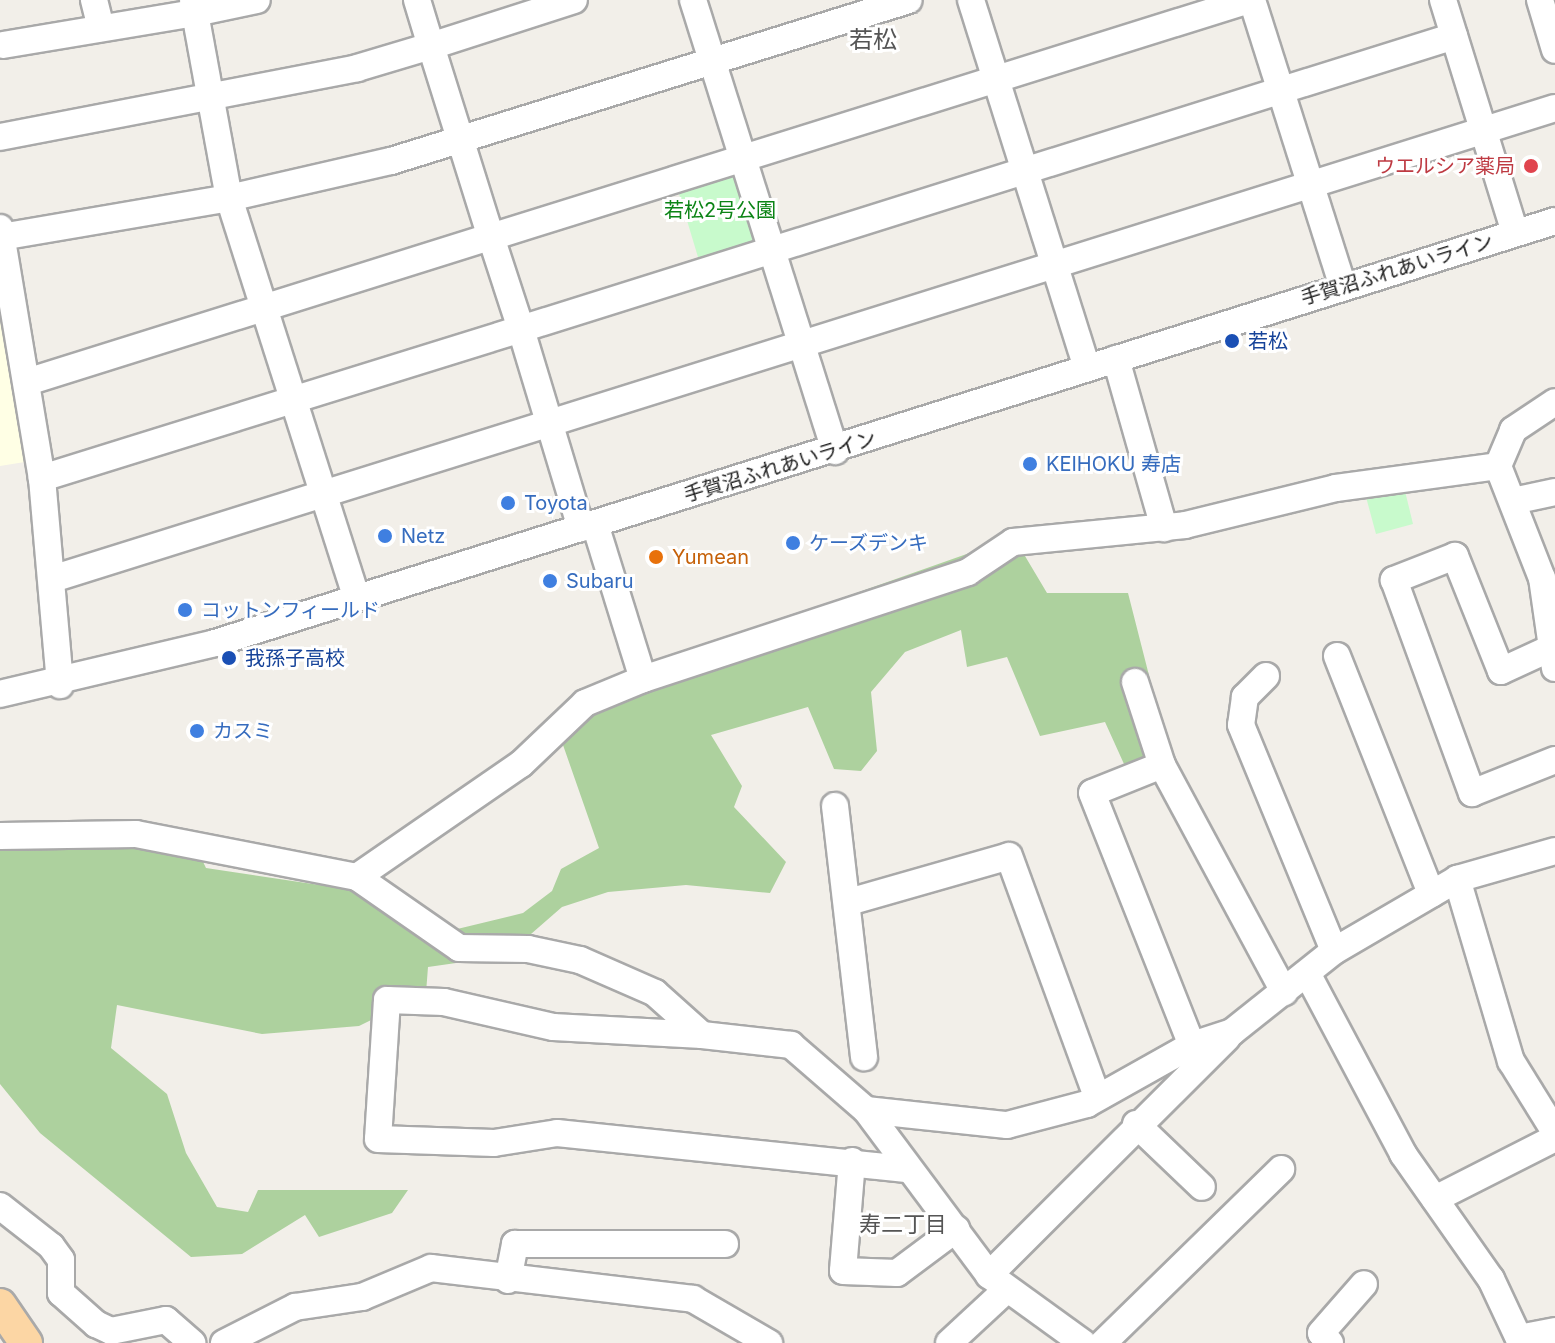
<!DOCTYPE html>
<meta charset="utf-8">
<style>
body{margin:0}
#map{position:relative;width:1555px;height:1343px;overflow:hidden;background:#f2efe9;font-family:Inter,"Noto Sans JP",sans-serif}
div>[style]{position:absolute}
.education>*{inset:0;background:#ffffe5}
.forest>*{inset:0;background:#add19e}
.park>*{inset:0;background:#c8facc}
.roads{filter:drop-shadow(2px 0 #a9a9a9) drop-shadow(-2px 0 #a9a9a9) drop-shadow(0 2px #a9a9a9) drop-shadow(0 -2px #a9a9a9)}
.minor>*{height:26px;margin:-13px;padding:0 13px;transform-origin:13px;border-radius:13px;background:#fff}
.major>*{height:32px;margin:-16px;padding:0 16px;transform-origin:16px;border-radius:16px;background:#fcd6a4}
.dots>*{width:22px;height:22px;translate:-50% -50%;box-sizing:border-box;border:4px solid #fff;border-radius:50%}
span{translate:-50% -50%;white-space:nowrap;text-align:center;line-height:1.15;-webkit-text-stroke:6px #fff;paint-order:stroke}
.health-label{font-size:20px;color:#be3a42}
.right{translate:-100% -50%;text-align:right}
.park-label{font-size:20px;color:#0c8416}
.street-label{font-size:20px;color:#222}
.transit-label{font-size:20px;color:#164399}
.left{translate:0 -50%;text-align:left}
.shop-label{font-size:20px;color:#366cbe}
.food-label{font-size:20px;color:#c56008}
.neighbourhood-label{font-size:22px;color:#555}
.quarter-label{font-size:24px;color:#555}
</style>
<div id="map">
<div class="education">
<i style="clip-path:polygon(0 277px,31px 461px,0 466px)"></i>
</div>
<div class="forest">
<i style="clip-path:polygon(978px 550px,1022px 551px,1047px 593px,1128px 593px,1168px 750px,1124px 764px,1105px 722px,1040px 736px,1007px 657px,967px 667px,961px 630px,905px 652px,871px 692px,877px 751px,861px 771px,834px 769px,808px 707px,711px 735px,742px 786px,734px 807px,786px 862px,770px 893px,686px 885px,608px 892px,562px 907px,531px 934px,484px 959px,428px 967px,426px 993px,359px 1026px,262px 1034px,117px 1005px,111px 1048px,167px 1094px,186px 1153px,217px 1207px,248px 1212px,258px 1190px,408px 1190px,392px 1213px,319px 1237px,305px 1215px,242px 1254px,191px 1257px,40px 1133px,0 1084px,0 839px,189px 833px,206px 868px,353px 890px,420px 938px,523px 913px,552px 891px,561px 869px,599px 848px,563px 745px,586px 712px,666px 660px)"></i>
</div>
<div class="park">
<i style="clip-path:polygon(741px 163px,766px 249px,701px 267px,676px 184px)"></i>
<i style="clip-path:polygon(1405px 491px,1413px 524px,1376px 534px,1366px 497px)"></i>
</div>
<div class="roads">
<div class="minor">
<i style="left:94px;top:0;width:29px;rotate:76deg"></i>
<i style="left:193px;top:0;width:13px;rotate:81deg"></i>
<i style="left:195px;top:13px;width:63px;rotate:-11.8deg"></i>
<i style="left:417px;top:0;width:48px;rotate:73.1deg"></i>
<i style="left:431px;top:46px;width:150px;rotate:-17.8deg"></i>
<i style="left:693px;top:0;width:473px;rotate:72.5deg"></i>
<i style="left:971px;top:0;width:385px;rotate:72.5deg"></i>
<i style="left:1252px;top:0;width:301px;rotate:72.4deg"></i>
<i style="left:1443px;top:0;width:244px;rotate:72.8deg"></i>
<i style="left:1540px;top:0;width:52px;rotate:73.3deg"></i>
<i style="left:3px;top:45px;width:195px;rotate:-9.5deg"></i>
<i style="left:195px;top:13px;width:188px;rotate:79.6deg"></i>
<i style="left:229px;top:198px;width:418px;rotate:72.3deg"></i>
<i style="left:0;top:137px;width:364px;rotate:-10.9deg"></i>
<i style="left:357px;top:68px;width:77px;rotate:-16.6deg"></i>
<i style="left:431px;top:46px;width:200px;rotate:72.6deg"></i>
<i style="left:491px;top:237px;width:794px;rotate:-17.36deg"></i>
<i style="left:0;top:228px;width:254px;rotate:80.5deg"></i>
<i style="left:42px;top:478px;width:208px;rotate:85deg"></i>
<i style="left:1px;top:237px;width:231px;rotate:-9.7deg"></i>
<i style="left:229px;top:198px;width:166px;rotate:-12.9deg"></i>
<i style="left:391px;top:161px;width:542px;rotate:-17.27deg"></i>
<i style="left:1116px;top:359px;width:176px;rotate:74.1deg"></i>
<i style="left:27px;top:382px;width:486px;rotate:-17.4deg"></i>
<i style="left:491px;top:237px;width:97px;rotate:71.9deg"></i>
<i style="left:521px;top:329px;width:502px;rotate:162.72deg"></i>
<i style="left:1498px;top:466px;width:120px;rotate:68.6deg"></i>
<i style="left:1542px;top:578px;width:91px;rotate:81.8deg"></i>
<i style="left:1513px;top:501px;width:43px;rotate:-12.1deg"></i>
<i style="left:595px;top:524px;width:162px;rotate:72.8deg"></i>
<i style="left:581px;top:528px;width:208px;rotate:-106.8deg"></i>
<i style="left:521px;top:329px;width:978px;rotate:-17.43deg"></i>
<i style="left:52px;top:579px;width:1575px;rotate:-17.4deg"></i>
<i style="left:1551px;top:648px;width:55px;rotate:155.3deg"></i>
<i style="left:1501px;top:671px;width:124px;rotate:-111.8deg"></i>
<i style="left:1455px;top:556px;width:66px;rotate:158.5deg"></i>
<i style="left:1394px;top:580px;width:227px;rotate:69.9deg"></i>
<i style="left:1472px;top:793px;width:89px;rotate:-21.7deg"></i>
<i style="left:1337px;top:656px;width:256px;rotate:68.4deg"></i>
<i style="left:1266px;top:676px;width:30px;rotate:135deg"></i>
<i style="left:1245px;top:697px;width:28px;rotate:98deg"></i>
<i style="left:1241px;top:725px;width:244px;rotate:67.6deg"></i>
<i style="left:1135px;top:682px;width:87px;rotate:72deg"></i>
<i style="left:1162px;top:765px;width:258px;rotate:61.7deg"></i>
<i style="left:0;top:694px;width:221px;rotate:-13.3deg"></i>
<i style="left:215px;top:643px;width:1405px;rotate:-17.48deg"></i>
<i style="left:1162px;top:765px;width:75px;rotate:158.2deg"></i>
<i style="left:1092px;top:793px;width:271px;rotate:68.4deg"></i>
<i style="left:835px;top:806px;width:253px;rotate:83.4deg"></i>
<i style="left:0;top:836px;width:136px;rotate:-0.8deg"></i>
<i style="left:136px;top:834px;width:225px;rotate:11deg"></i>
<i style="left:357px;top:877px;width:124px;rotate:34.8deg"></i>
<i style="left:459px;top:948px;width:69px;rotate:0.8deg"></i>
<i style="left:528px;top:949px;width:53px;rotate:11.9deg"></i>
<i style="left:580px;top:960px;width:82px;rotate:23.7deg"></i>
<i style="left:655px;top:993px;width:63px;rotate:41.8deg"></i>
<i style="left:702px;top:1035px;width:90px;rotate:6.4deg"></i>
<i style="left:791px;top:1045px;width:99px;rotate:40.9deg"></i>
<i style="left:866px;top:1110px;width:206px;rotate:53.3deg"></i>
<i style="left:989px;top:1275px;width:116px;rotate:35.9deg"></i>
<i style="left:357px;top:877px;width:199px;rotate:-34.6deg"></i>
<i style="left:521px;top:764px;width:88px;rotate:-43.6deg"></i>
<i style="left:585px;top:703px;width:63px;rotate:-22.5deg"></i>
<i style="left:643px;top:679px;width:342px;rotate:-18.2deg"></i>
<i style="left:968px;top:572px;width:54px;rotate:-33.7deg"></i>
<i style="left:1013px;top:542px;width:173px;rotate:-5.6deg"></i>
<i style="left:1185px;top:525px;width:155px;rotate:-13.8deg"></i>
<i style="left:1336px;top:488px;width:163px;rotate:-7.7deg"></i>
<i style="left:1498px;top:466px;width:39px;rotate:-67deg"></i>
<i style="left:1513px;top:430px;width:50px;rotate:-33.7deg"></i>
<i style="left:1457px;top:879px;width:190px;rotate:73.5deg"></i>
<i style="left:1511px;top:1061px;width:84px;rotate:58.2deg"></i>
<i style="left:849px;top:902px;width:166px;rotate:-16deg"></i>
<i style="left:1009px;top:856px;width:256px;rotate:69.9deg"></i>
<i style="left:1308px;top:975px;width:203px;rotate:62deg"></i>
<i style="left:1403px;top:1154px;width:153px;rotate:54.9deg"></i>
<i style="left:1491px;top:1279px;width:71px;rotate:64.9deg"></i>
<i style="left:702px;top:1035px;width:149px;rotate:-176.9deg"></i>
<i style="left:553px;top:1027px;width:112px;rotate:-167.1deg"></i>
<i style="left:444px;top:1002px;width:57px;rotate:-178deg"></i>
<i style="left:387px;top:1000px;width:139px;rotate:93.7deg"></i>
<i style="left:378px;top:1139px;width:116px;rotate:2deg"></i>
<i style="left:494px;top:1143px;width:64px;rotate:-9deg"></i>
<i style="left:557px;top:1133px;width:351px;rotate:5.9deg"></i>
<i style="left:866px;top:1110px;width:142px;rotate:6.1deg"></i>
<i style="left:1007px;top:1125px;width:83px;rotate:-14.7deg"></i>
<i style="left:1087px;top:1104px;width:120px;rotate:-29.3deg"></i>
<i style="left:1192px;top:1045px;width:42px;rotate:-18deg"></i>
<i style="left:1232px;top:1032px;width:130px;rotate:-38.5deg"></i>
<i style="left:1334px;top:951px;width:143px;rotate:-30.3deg"></i>
<i style="left:1457px;top:879px;width:102px;rotate:-15.9deg"></i>
<i style="left:1136px;top:1124px;width:91px;rotate:43.7deg"></i>
<i style="left:852px;top:1161px;width:110px;rotate:94.7deg"></i>
<i style="left:843px;top:1271px;width:54px;rotate:2.1deg"></i>
<i style="left:897px;top:1273px;width:74px;rotate:-36.7deg"></i>
<i style="left:1435px;top:1199px;width:135px;rotate:-26.9deg"></i>
<i style="left:0;top:1206px;width:65px;rotate:38.1deg"></i>
<i style="left:51px;top:1246px;width:17px;rotate:54deg"></i>
<i style="left:61px;top:1260px;width:33px;rotate:90deg"></i>
<i style="left:61px;top:1293px;width:47px;rotate:41.5deg"></i>
<i style="left:96px;top:1324px;width:17px;rotate:25deg"></i>
<i style="left:111px;top:1331px;width:56px;rotate:-11.3deg"></i>
<i style="left:166px;top:1320px;width:35px;rotate:41deg"></i>
<i style="left:989px;top:1275px;width:336px;rotate:-44.9deg"></i>
<i style="left:508px;top:1280px;width:37px;rotate:-79deg"></i>
<i style="left:515px;top:1244px;width:210px"></i>
<i style="left:1519px;top:1338px;width:37px;rotate:-11deg"></i>
<i style="left:224px;top:1343px;width:80px;rotate:-26.9deg"></i>
<i style="left:295px;top:1307px;width:68px;rotate:-8.5deg"></i>
<i style="left:362px;top:1297px;width:75px;rotate:-22.8deg"></i>
<i style="left:431px;top:1268px;width:264px;rotate:6.7deg"></i>
<i style="left:693px;top:1299px;width:88px;rotate:30.1deg"></i>
<i style="left:949px;top:1343px;width:76px;rotate:-42.9deg"></i>
<i style="left:1103px;top:1343px;width:249px;rotate:-44.3deg"></i>
<i style="left:1330px;top:1343px;width:13px;rotate:-132deg"></i>
<i style="left:1321px;top:1333px;width:65px;rotate:-48.7deg"></i>
</div>
<div class="major">
<i style="left:0;top:1305px;width:46px;rotate:55.6deg"></i>
</div>
</div>
<div class="dots">
<i style="left:1531px;top:166px;background:#e0444e"></i>
<i style="left:1232px;top:341px;background:#1a4fb4"></i>
<i style="left:1030px;top:464px;background:#3f7fe0"></i>
<i style="left:508px;top:503px;background:#3f7fe0"></i>
<i style="left:385px;top:536px;background:#3f7fe0"></i>
<i style="left:793px;top:543px;background:#3f7fe0"></i>
<i style="left:656px;top:557px;background:#e8710a"></i>
<i style="left:550px;top:581px;background:#3f7fe0"></i>
<i style="left:185px;top:610px;background:#3f7fe0"></i>
<i style="left:229px;top:658px;background:#1a4fb4"></i>
<i style="left:197px;top:731px;background:#3f7fe0"></i>
</div>
<div class="health-label">
<span class="right" style="left:1515px;top:166px">ウエルシア薬局</span>
</div>
<div class="park-label">
<span style="left:720px;top:210px">若松2号公園</span>
</div>
<div class="street-label">
<span style="left:1397px;top:270px;rotate:-17deg">手賀沼ふれあいライン</span>
<span style="left:780px;top:467px;rotate:-17deg">手賀沼ふれあいライン</span>
</div>
<div class="transit-label">
<span class="left" style="left:1248px;top:341px">若松</span>
<span class="left" style="left:245px;top:658px">我孫子高校</span>
</div>
<div class="shop-label">
<span class="left" style="left:1046px;top:464px">KEIHOKU 寿店</span>
<span class="left" style="left:524px;top:503px">Toyota</span>
<span class="left" style="left:401px;top:536px">Netz</span>
<span class="left" style="left:809px;top:543px">ケーズデンキ</span>
<span class="left" style="left:566px;top:581px">Subaru</span>
<span class="left" style="left:201px;top:610px">コットンフィールド</span>
<span class="left" style="left:213px;top:731px">カスミ</span>
</div>
<div class="food-label">
<span class="left" style="left:672px;top:557px">Yumean</span>
</div>
<div class="neighbourhood-label">
<span style="left:903px;top:1225px">寿二丁目</span>
</div>
<div class="quarter-label">
<span style="left:873px;top:40px">若松</span>
</div>
</div>
